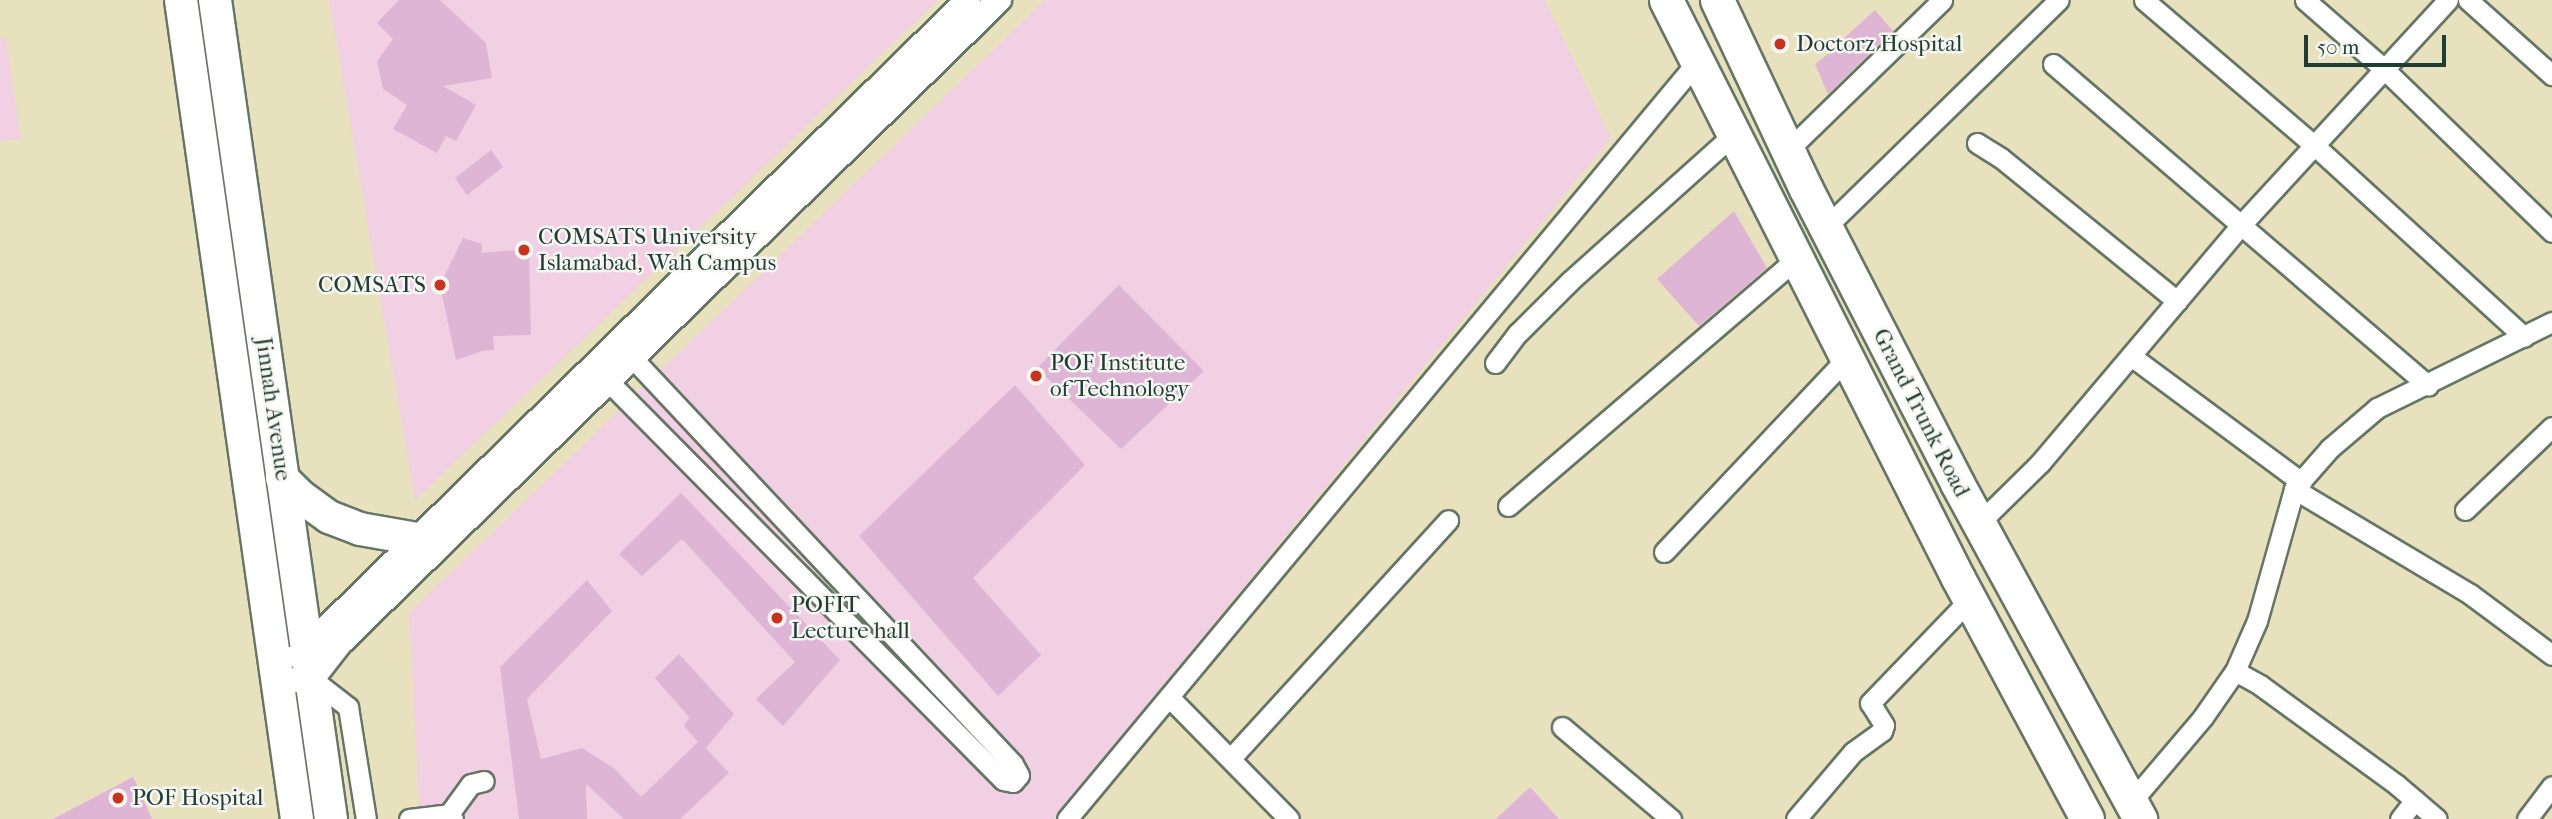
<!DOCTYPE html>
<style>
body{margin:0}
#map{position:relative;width:2552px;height:819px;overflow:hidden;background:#e7e1be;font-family:"IM FELL French Canon",serif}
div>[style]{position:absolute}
.built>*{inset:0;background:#f1d0e3}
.building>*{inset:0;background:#dfb5d5}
.roads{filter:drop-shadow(2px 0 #657664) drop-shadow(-2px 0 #657664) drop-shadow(0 2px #657664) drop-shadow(0 -2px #657664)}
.minor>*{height:19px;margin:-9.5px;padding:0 9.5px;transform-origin:9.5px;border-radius:9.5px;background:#fff}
.tertiary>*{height:24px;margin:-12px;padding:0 12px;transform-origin:12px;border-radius:12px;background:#fff}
.primary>*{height:32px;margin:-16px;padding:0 16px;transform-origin:16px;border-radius:16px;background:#fff}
.trunk>*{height:33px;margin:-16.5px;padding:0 16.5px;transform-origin:16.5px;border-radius:16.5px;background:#fff}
.dots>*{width:19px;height:19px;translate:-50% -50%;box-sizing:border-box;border:4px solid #f6f6f2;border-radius:50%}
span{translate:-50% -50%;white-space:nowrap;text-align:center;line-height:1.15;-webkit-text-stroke:5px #f6f6f2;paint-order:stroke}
.poi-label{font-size:23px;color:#1f3d34}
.left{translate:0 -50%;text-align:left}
.right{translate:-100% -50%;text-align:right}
.street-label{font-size:23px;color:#1f3d34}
.scale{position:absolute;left:2304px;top:35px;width:142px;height:32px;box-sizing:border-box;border:4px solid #1f3d34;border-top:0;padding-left:9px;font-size:21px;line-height:24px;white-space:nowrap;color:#1f3d34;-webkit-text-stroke:5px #f6f6f2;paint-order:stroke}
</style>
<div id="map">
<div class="built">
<i style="clip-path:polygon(329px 0,938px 0,415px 500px)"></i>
<i style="clip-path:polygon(1045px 0,1545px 0,1611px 138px,1054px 819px,420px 819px,409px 613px)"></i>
<i style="clip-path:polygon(6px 38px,21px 139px,0 141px,0 39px)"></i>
</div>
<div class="building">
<i style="clip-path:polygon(399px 0,440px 0,486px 43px,492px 78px,443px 86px,476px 105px,456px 141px,446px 136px,437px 153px,393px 129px,407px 105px,383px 89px,377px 61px,393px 39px,377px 23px)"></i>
<i style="clip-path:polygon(1875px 10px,1893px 31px,1828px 94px,1815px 64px,1846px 40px,1844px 38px)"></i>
<i style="clip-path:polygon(491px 150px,503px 167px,467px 195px,455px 178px)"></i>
<i style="clip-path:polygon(1734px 211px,1767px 268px,1699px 326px,1657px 279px)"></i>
<i style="clip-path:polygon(463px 238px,482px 244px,482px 253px,529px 249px,531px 335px,493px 336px,494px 350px,482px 351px,456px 360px,440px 285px)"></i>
<i style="clip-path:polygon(1119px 285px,1204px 371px,1121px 449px,1037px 368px)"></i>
<i style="clip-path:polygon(1015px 385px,1085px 465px,973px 578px,1041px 655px,998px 696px,859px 536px)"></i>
<i style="clip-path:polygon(681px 493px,840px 660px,783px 726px,756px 699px,795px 662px,682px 539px,642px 576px,619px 554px)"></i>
<i style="clip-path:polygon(587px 580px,612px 611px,527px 699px,541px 759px,582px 748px,615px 769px,641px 797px,698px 742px,684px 726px,689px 717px,655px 678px,679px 654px,734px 714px,706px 748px,729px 773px,680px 819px,624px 819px,586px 784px,587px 819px,519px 819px,500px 667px)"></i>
<i style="clip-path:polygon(133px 777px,152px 819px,53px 819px)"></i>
<i style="clip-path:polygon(1530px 787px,1559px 819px,1496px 819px)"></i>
</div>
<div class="roads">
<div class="minor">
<i style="left:2144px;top:0;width:225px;rotate:40.5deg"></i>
<i style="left:2315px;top:146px;width:283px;rotate:42.4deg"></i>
<i style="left:2305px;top:0;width:105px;rotate:41.1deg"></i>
<i style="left:2384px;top:69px;width:234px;rotate:44.1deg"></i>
<i style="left:2468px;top:0;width:113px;rotate:41.8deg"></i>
<i style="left:2053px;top:64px;width:494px;rotate:40.6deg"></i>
<i style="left:1977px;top:143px;width:28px;rotate:32deg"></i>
<i style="left:2001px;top:158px;width:227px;rotate:39.1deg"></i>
<i style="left:1788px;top:150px;width:215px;rotate:-44.2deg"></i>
<i style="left:1826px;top:227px;width:325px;rotate:-44.3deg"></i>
<i style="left:2131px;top:356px;width:212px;rotate:36.5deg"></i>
<i style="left:1495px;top:363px;width:38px;rotate:-53deg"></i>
<i style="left:1518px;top:333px;width:74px;rotate:-45deg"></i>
<i style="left:1570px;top:281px;width:219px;rotate:-41.9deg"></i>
<i style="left:600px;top:373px;width:573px;rotate:45.28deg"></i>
<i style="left:1003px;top:780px;width:10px;rotate:11deg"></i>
<i style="left:1013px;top:782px;width:9px;rotate:-49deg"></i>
<i style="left:1019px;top:775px;width:13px;rotate:-119deg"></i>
<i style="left:1013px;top:764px;width:569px;rotate:-133.15deg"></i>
<i style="left:2294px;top:489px;width:205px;rotate:30.8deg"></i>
<i style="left:2470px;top:594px;width:102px;rotate:36.6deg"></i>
<i style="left:1508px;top:506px;width:381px;rotate:-40.6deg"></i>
<i style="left:2465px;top:510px;width:120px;rotate:-43.7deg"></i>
<i style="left:1979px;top:523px;width:86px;rotate:-44.5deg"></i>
<i style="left:2040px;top:463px;width:310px;rotate:-49.8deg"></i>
<i style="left:2240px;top:226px;width:307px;rotate:-47.4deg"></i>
<i style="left:1664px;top:552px;width:267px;rotate:-46.7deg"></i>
<i style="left:2235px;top:671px;width:29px;rotate:29deg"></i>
<i style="left:2260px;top:685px;width:170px;rotate:36.1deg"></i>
<i style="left:2397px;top:785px;width:52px;rotate:40.4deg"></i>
<i style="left:312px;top:679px;width:46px;rotate:37.9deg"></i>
<i style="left:348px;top:707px;width:113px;rotate:80.9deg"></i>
<i style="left:1169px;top:697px;width:171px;rotate:45.5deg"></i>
<i style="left:1562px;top:727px;width:143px;rotate:40.2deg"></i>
<i style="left:1231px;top:758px;width:322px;rotate:-47.6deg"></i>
<i style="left:2131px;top:802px;width:111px;rotate:-49.7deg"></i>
<i style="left:2203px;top:717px;width:56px;rotate:-55.2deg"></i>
<i style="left:2235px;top:671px;width:55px;rotate:-66.3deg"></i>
<i style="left:2257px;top:621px;width:137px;rotate:-74.3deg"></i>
<i style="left:2294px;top:489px;width:55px;rotate:-48.7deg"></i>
<i style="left:2330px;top:448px;width:62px;rotate:-40.4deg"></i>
<i style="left:2377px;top:408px;width:195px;rotate:-26.2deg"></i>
<i style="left:449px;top:814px;width:37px;rotate:-54deg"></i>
<i style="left:471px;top:784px;width:13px;rotate:-13deg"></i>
<i style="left:409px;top:819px;width:40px;rotate:-7.1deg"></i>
<i style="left:449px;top:814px;width:6px;rotate:51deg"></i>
<i style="left:1067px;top:819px;width:983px;rotate:-50.24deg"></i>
<i style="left:1796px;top:819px;width:88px;rotate:-49.6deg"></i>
<i style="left:1853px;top:752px;width:36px;rotate:-36deg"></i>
<i style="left:1882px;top:731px;width:6px;rotate:-72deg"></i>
<i style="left:1884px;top:725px;width:26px;rotate:-122deg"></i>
<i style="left:1870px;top:703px;width:143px;rotate:-46.1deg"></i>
<i style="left:2400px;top:819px;width:24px;rotate:-52deg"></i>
<i style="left:2527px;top:819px;width:41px;rotate:-52.9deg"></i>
</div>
<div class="tertiary">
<i style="left:298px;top:656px;width:938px;rotate:-44.4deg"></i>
<i style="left:278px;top:681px;width:34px;rotate:-3deg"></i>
<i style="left:312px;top:679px;width:46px;rotate:-52.1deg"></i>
<i style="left:340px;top:643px;width:921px;rotate:-44.3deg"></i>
</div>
<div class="primary">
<i style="left:181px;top:0;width:827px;rotate:81.94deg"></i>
<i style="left:215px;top:0;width:827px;rotate:81.94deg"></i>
<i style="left:282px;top:478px;width:25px;rotate:45deg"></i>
<i style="left:300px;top:496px;width:36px;rotate:36deg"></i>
<i style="left:329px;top:517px;width:33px;rotate:21deg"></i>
<i style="left:360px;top:529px;width:58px;rotate:10deg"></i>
</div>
<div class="trunk">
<i style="left:1666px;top:0;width:648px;rotate:63.2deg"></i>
<i style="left:1958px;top:578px;width:273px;rotate:61.8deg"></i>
<i style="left:1717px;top:0;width:209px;rotate:64.8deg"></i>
<i style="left:1806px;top:189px;width:331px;rotate:62.8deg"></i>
<i style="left:1957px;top:483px;width:383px;rotate:61.4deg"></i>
</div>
</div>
<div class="dots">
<i style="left:1780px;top:44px;background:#c8321e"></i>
<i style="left:524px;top:250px;background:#c8321e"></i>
<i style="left:440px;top:285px;background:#c8321e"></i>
<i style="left:1036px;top:376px;background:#c8321e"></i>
<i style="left:777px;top:618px;background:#c8321e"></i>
<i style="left:118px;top:798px;background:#c8321e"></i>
</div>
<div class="poi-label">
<span class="left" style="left:1796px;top:44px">Doctorz Hospital</span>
<span class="left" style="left:538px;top:250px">COMSATS University<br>Islamabad, Wah Campus</span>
<span class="right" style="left:426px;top:285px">COMSATS</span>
<span class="left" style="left:1050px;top:376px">POF Institute<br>of Technology</span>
<span class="left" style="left:791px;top:618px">POFIT<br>Lecture hall</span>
<span class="left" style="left:132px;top:798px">POF Hospital</span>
</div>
<div class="street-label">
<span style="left:273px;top:409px;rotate:82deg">Jinnah Avenue</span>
<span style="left:1921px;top:413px;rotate:63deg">Grand Trunk Road</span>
</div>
<div class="scale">50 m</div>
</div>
